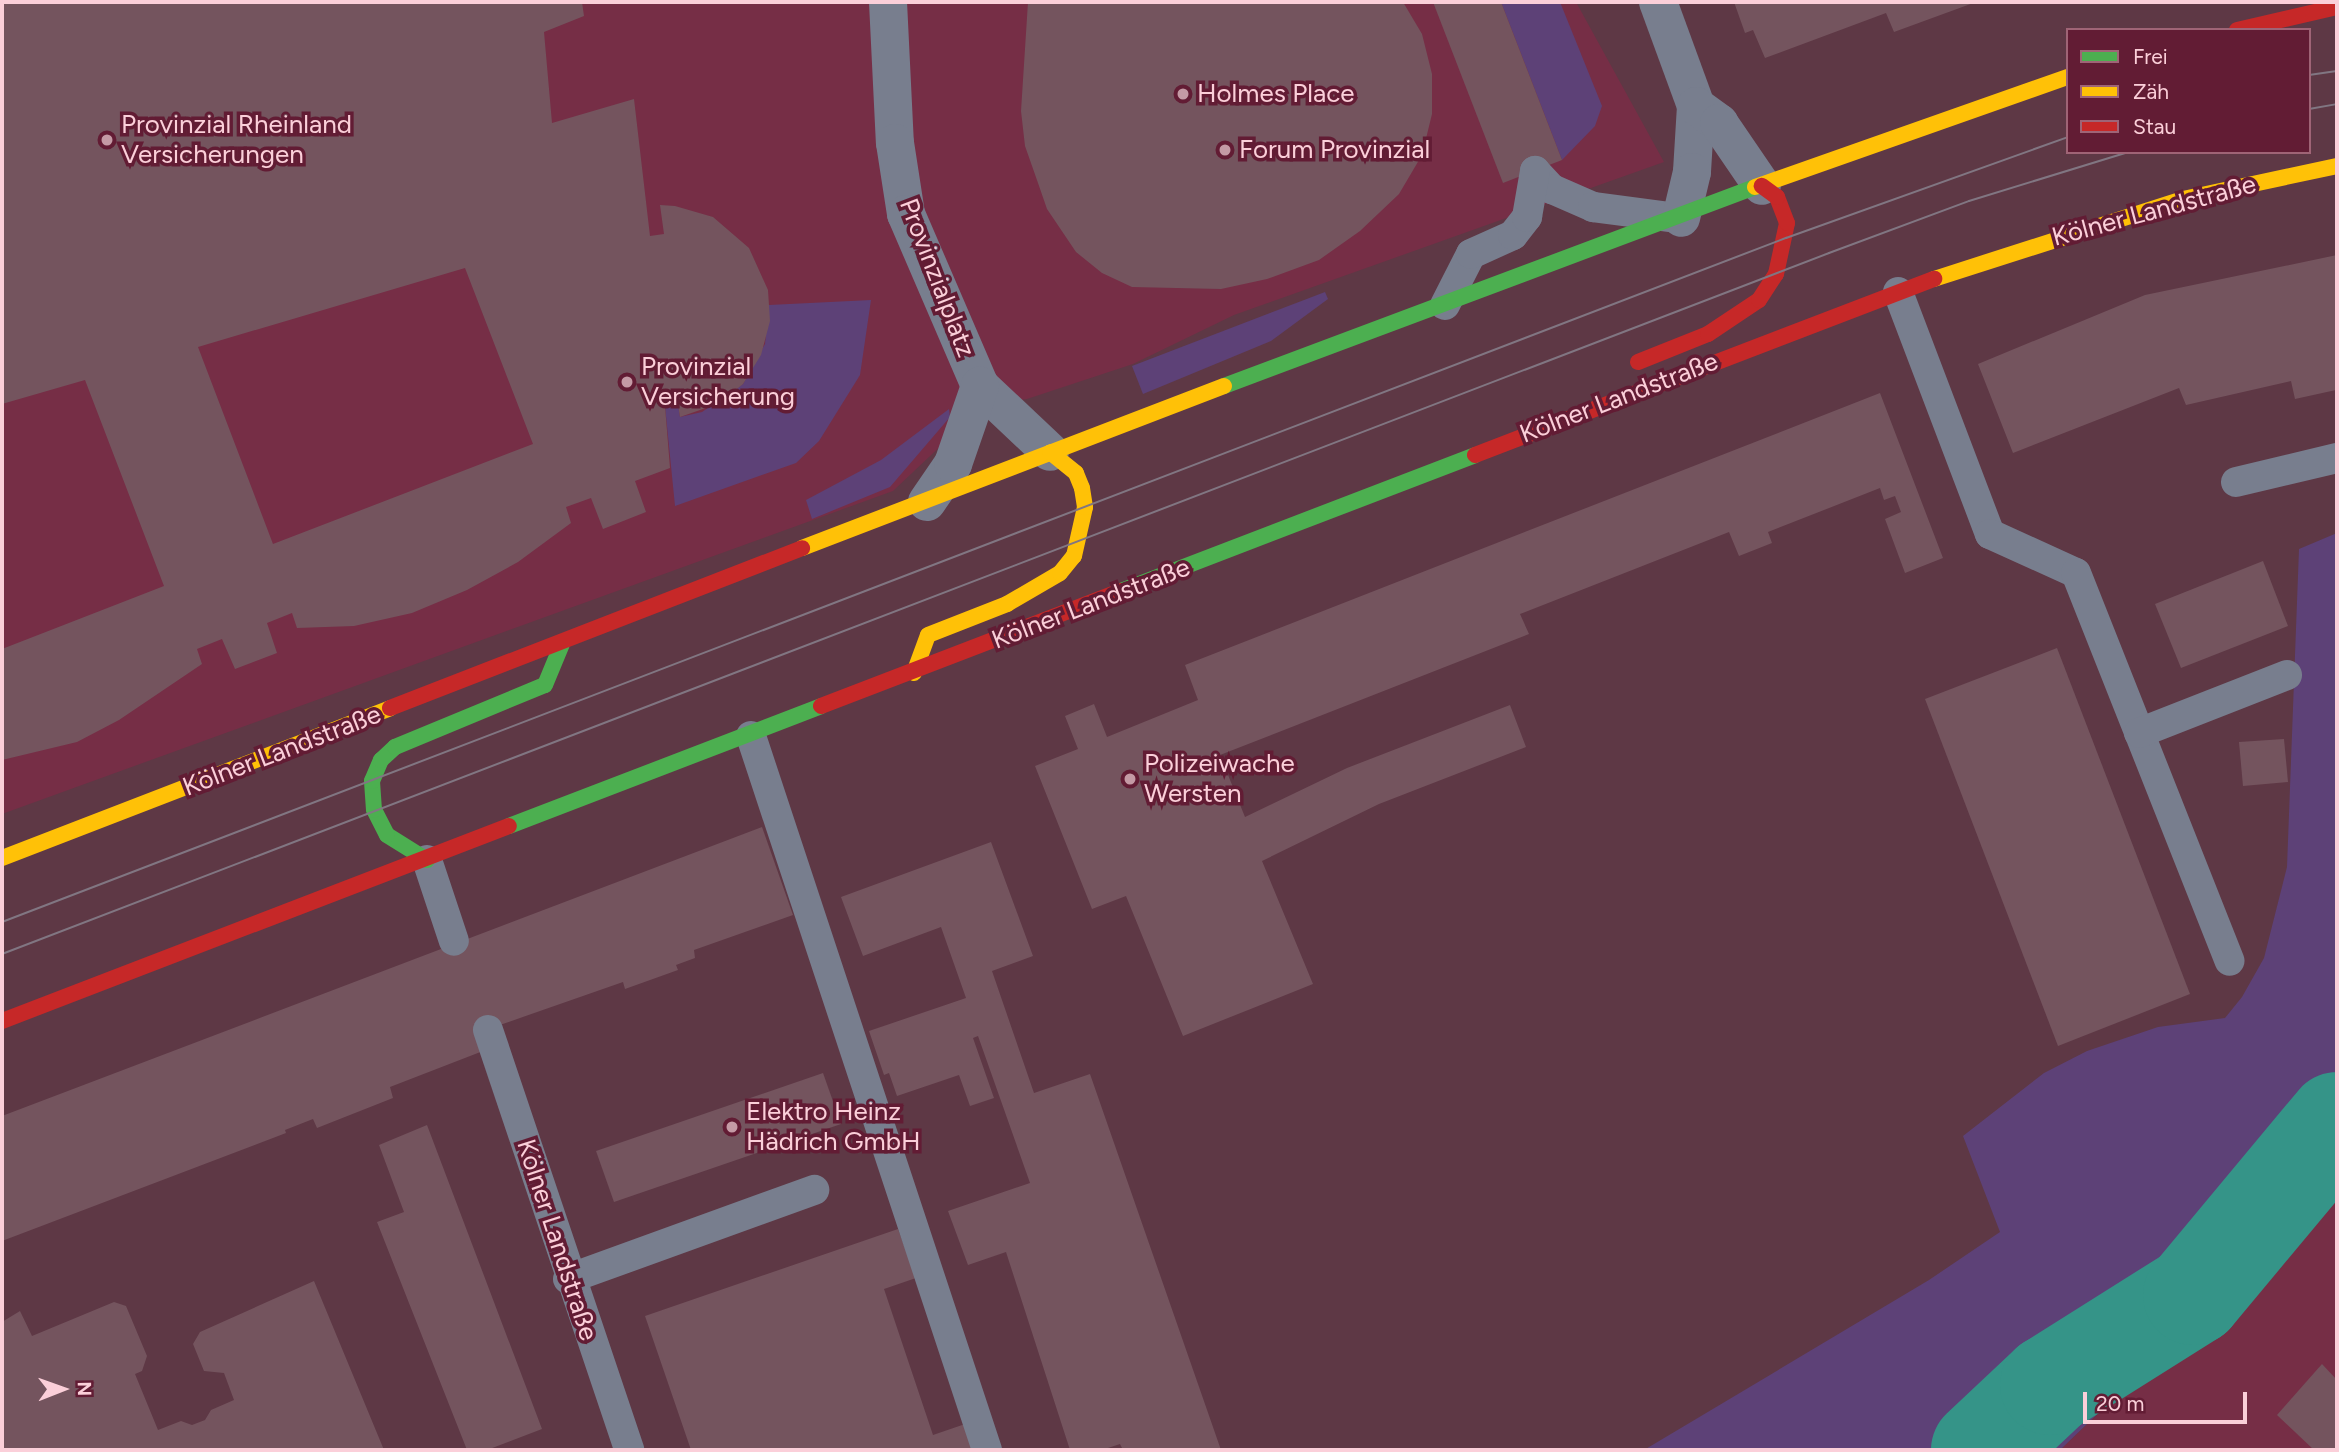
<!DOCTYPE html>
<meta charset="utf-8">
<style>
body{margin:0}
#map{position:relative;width:2339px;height:1452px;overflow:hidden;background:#5e3845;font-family:Figtree,sans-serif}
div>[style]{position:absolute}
.built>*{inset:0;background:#762e46}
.green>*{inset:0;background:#5d4177}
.river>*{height:100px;margin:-50px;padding:0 50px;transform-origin:50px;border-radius:50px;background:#359488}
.building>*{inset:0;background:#74545e}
.lane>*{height:30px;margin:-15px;padding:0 15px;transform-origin:15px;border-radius:15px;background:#787e8e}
.street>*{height:38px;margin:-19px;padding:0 19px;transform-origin:19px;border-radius:19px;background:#787e8e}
.fast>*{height:16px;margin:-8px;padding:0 8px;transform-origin:8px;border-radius:8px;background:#4caf50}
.slow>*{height:16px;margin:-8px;padding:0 8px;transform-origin:8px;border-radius:8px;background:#ffc107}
.jam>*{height:16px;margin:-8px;padding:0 8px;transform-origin:8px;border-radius:8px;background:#c62828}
.tram>*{height:2px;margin:-1px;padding:0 1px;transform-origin:1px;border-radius:1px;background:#817682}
.dots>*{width:19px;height:19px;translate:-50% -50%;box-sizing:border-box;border:4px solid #621c34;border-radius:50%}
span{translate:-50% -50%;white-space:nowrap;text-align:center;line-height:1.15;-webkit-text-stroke:7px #621c34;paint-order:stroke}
.poi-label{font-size:26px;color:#fbcfd9}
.left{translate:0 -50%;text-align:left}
.street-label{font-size:26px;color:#fbcfd9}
.frame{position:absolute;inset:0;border:4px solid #fbcfd9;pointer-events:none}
.legend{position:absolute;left:2066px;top:28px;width:245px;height:126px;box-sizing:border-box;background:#621c34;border:2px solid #9f6476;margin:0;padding:9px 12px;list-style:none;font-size:21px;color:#fbcfd9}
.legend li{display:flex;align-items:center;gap:14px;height:35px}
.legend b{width:35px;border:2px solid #9f6476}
.north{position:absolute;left:28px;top:1354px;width:70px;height:70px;-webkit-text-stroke:5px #621c34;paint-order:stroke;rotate:89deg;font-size:19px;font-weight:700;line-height:28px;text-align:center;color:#fbcfd9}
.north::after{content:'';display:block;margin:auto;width:24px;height:32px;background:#fbcfd9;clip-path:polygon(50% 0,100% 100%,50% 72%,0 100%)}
.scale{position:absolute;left:2083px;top:1392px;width:164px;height:32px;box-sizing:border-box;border:4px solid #fbcfd9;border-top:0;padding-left:9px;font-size:21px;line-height:24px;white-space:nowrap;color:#fbcfd9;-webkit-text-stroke:5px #621c34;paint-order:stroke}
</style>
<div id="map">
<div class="built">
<i style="clip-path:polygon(2px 2px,1576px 2px,1664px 162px,1234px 315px,1133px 364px,1027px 399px,983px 406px,893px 491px,2px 814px)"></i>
<i style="clip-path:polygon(2337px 1184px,2337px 1450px,2060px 1450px,2328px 1195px)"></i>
</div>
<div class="green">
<i style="clip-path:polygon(1501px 2px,1560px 2px,1602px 106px,1595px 126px,1562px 160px)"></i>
<i style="clip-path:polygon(1325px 292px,1328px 299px,1271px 341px,1143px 394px,1132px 366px)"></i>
<i style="clip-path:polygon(871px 300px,860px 375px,819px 441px,796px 463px,675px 506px,665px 406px,678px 405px,680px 417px,702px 412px,743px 384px,765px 344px,769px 305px)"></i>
<i style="clip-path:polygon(949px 409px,950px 417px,890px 487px,812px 519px,806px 500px,881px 460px)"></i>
<i style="clip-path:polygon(2337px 533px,2337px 1184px,2060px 1450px,1644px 1450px,1929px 1280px,2000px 1232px,1963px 1136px,2044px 1073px,2087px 1051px,2158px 1027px,2225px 1018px,2242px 997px,2264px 958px,2287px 867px,2299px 549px)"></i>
</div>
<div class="river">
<i style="left:1981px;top:1450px;width:95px;rotate:-43.3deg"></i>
<i style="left:2050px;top:1385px;width:169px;rotate:-32.2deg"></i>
<i style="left:2193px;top:1295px;width:225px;rotate:-50.2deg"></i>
</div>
<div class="building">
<i style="clip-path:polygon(evenodd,2px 2px,582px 2px,584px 16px,544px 32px,552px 123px,634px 99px,650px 236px,664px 234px,660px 205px,675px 206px,713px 217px,749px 248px,768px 290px,770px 321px,761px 355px,743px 384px,720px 403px,680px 417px,678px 405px,665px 406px,670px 468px,635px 481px,646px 512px,603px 529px,591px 498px,566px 507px,571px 523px,518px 562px,467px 590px,412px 613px,354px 626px,297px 628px,292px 613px,267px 623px,277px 653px,235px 669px,222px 639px,197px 649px,202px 664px,119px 720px,77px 742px,2px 760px,2px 649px,164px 586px,85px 380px,2px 404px,2px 2px,465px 268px,533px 444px,273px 544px,198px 347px,465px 268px)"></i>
<i style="clip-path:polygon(1028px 2px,1403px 2px,1422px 34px,1432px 74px,1432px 114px,1422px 155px,1399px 194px,1360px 231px,1319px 260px,1267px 279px,1221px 289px,1132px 287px,1102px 273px,1076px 252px,1047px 209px,1038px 183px,1025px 146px,1021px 111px)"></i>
<i style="clip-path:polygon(1433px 2px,1501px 2px,1562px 160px,1503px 183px)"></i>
<i style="clip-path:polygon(1734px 2px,1976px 2px,1894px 32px,1886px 13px,1765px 58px,1753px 30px,1745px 33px)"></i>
<i style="clip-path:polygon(2337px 255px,2336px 390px,2295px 399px,2291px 381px,2186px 405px,2179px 388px,2013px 453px,1978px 364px,2145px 295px)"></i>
<i style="clip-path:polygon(1880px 393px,1943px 558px,1905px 573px,1885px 519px,1901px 512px,1895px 496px,1884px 500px,1880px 488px,1768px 532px,1772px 543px,1739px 556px,1729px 532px,1520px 614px,1529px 634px,1220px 755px,1245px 817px,1347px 768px,1510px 705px,1526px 747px,1379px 804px,1262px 861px,1313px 984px,1183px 1036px,1126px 896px,1092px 909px,1035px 766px,1078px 749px,1065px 716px,1094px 704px,1107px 737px,1198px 700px,1185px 665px)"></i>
<i style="clip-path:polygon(2263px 561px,2288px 626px,2181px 668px,2155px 604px)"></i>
<i style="clip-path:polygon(2057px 648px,2190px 994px,2058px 1046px,1925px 699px)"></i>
<i style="clip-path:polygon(2284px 739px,2288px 782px,2243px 786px,2239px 742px)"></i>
<i style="clip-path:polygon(762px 827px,793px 915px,694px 950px,695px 958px,676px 965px,678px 970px,625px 989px,623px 982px,477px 1033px,483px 1051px,390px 1087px,393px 1098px,317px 1128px,313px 1119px,285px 1130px,286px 1133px,2px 1241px,2px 1116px)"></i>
<i style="clip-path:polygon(991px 842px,1033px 956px,992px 971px,1034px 1093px,1090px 1074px,1221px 1450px,1123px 1450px,1120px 1444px,1102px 1450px,1070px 1450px,1006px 1252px,968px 1265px,948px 1211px,1030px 1183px,978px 1036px,973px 1038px,994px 1098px,970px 1106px,959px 1075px,897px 1096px,889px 1073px,884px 1075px,869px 1031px,966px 998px,941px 927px,863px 956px,841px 897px)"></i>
<i style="clip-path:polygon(823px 1073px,841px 1124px,614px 1202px,596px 1151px)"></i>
<i style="clip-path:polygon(427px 1125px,542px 1429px,487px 1450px,467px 1450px,377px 1222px,404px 1212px,379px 1145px)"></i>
<i style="clip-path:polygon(898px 1229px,916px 1278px,884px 1289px,933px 1435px,968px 1423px,977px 1450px,691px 1450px,645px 1316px)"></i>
<i style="clip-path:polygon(314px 1281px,384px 1450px,2px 1450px,2px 1322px,20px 1311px,32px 1336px,114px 1302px,126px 1306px,147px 1356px,142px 1371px,135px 1374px,158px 1430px,181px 1421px,192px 1425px,205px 1420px,211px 1410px,234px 1400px,224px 1373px,204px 1371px,193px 1344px,200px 1332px)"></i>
<i style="clip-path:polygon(2322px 1364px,2337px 1380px,2337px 1450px,2314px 1450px,2277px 1415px)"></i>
</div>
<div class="lane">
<i style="left:1535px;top:171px;width:25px;rotate:47deg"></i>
<i style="left:1552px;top:189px;width:45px;rotate:23.7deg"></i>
<i style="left:1593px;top:207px;width:78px;rotate:7.4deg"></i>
<i style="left:1898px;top:292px;width:259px;rotate:69.2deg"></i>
<i style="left:1990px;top:534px;width:94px;rotate:24.4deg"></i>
<i style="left:2076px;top:573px;width:417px;rotate:68.4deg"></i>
<i style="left:1445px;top:305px;width:57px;rotate:-63deg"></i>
<i style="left:1471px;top:254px;width:46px;rotate:-24.3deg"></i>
<i style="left:1513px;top:235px;width:23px;rotate:-52deg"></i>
<i style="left:1527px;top:217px;width:47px;rotate:-80.1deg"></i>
<i style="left:2236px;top:482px;width:104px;rotate:-13.4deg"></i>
<i style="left:2139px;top:733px;width:159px;rotate:-21.4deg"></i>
<i style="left:751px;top:736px;width:752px;rotate:71.71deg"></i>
<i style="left:427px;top:860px;width:85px;rotate:71.6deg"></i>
<i style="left:488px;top:1030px;width:443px;rotate:71.4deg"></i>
<i style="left:568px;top:1279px;width:262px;rotate:-19.9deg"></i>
</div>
<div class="street">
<i style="left:888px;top:2px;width:141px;rotate:87.2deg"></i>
<i style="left:895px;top:143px;width:72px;rotate:81.2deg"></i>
<i style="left:906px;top:214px;width:187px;rotate:66.7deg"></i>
<i style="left:980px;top:386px;width:96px;rotate:43.3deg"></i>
<i style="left:1658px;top:2px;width:111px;rotate:69.9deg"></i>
<i style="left:1696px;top:106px;width:66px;rotate:93.5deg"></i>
<i style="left:1692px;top:172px;width:47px;rotate:103.4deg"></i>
<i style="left:1696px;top:106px;width:29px;rotate:36deg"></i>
<i style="left:1719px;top:123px;width:76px;rotate:55.7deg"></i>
<i style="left:927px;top:502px;width:46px;rotate:-55.6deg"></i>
<i style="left:953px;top:464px;width:83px;rotate:-70.9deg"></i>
</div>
<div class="fast">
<i style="left:1224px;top:386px;width:567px;rotate:-20.54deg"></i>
<i style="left:1121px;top:591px;width:379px;rotate:-21deg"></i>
<i style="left:509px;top:826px;width:334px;rotate:-21deg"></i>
<i style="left:427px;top:860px;width:47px;rotate:-148deg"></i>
<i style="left:387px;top:835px;width:28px;rotate:-117deg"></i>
<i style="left:374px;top:810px;width:29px;rotate:-94deg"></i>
<i style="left:372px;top:781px;width:23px;rotate:-67deg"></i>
<i style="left:381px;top:760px;width:19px;rotate:-43deg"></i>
<i style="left:395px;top:747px;width:162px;rotate:-22.5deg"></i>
<i style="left:545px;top:685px;width:44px;rotate:-67.5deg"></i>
</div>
<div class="slow">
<i style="left:1755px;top:187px;width:332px;rotate:-19.4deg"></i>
<i style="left:1934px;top:279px;width:262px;rotate:-17.8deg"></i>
<i style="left:2183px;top:199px;width:157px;rotate:-12.1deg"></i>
<i style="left:802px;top:548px;width:452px;rotate:-21deg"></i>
<i style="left:914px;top:673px;width:40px;rotate:-69.8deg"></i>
<i style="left:928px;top:635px;width:85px;rotate:-21.4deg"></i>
<i style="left:1007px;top:604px;width:61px;rotate:-30.3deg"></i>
<i style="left:1060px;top:573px;width:22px;rotate:-51deg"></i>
<i style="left:1074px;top:556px;width:50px;rotate:-77.3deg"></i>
<i style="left:1085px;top:507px;width:19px;rotate:-99deg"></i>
<i style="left:1082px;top:488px;width:16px;rotate:-112deg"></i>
<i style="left:1076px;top:473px;width:33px;rotate:-141deg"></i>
<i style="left:2px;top:858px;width:416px;rotate:-21.1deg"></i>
</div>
<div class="jam">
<i style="left:2237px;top:30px;width:103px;rotate:-13deg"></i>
<i style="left:1638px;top:362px;width:75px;rotate:-21.8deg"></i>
<i style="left:1708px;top:334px;width:61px;rotate:-33.7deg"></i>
<i style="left:1759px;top:300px;width:31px;rotate:-57deg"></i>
<i style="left:1776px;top:274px;width:52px;rotate:-77.8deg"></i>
<i style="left:1787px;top:223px;width:28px;rotate:-111deg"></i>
<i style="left:1777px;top:197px;width:19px;rotate:-144deg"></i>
<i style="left:1475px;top:455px;width:492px;rotate:-21deg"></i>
<i style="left:821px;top:706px;width:321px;rotate:-21deg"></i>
<i style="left:390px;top:708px;width:442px;rotate:-21.2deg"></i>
<i style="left:2px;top:1021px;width:543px;rotate:-21.04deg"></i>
</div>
<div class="tram">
<i style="left:2309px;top:75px;width:28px;rotate:-8deg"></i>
<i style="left:2309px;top:109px;width:28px;rotate:-10deg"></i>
<i style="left:2px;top:922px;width:1911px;rotate:-20.98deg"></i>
<i style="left:1786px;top:238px;width:300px;rotate:-19.7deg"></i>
<i style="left:2px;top:954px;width:1957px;rotate:-20.99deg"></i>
<i style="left:1829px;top:253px;width:149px;rotate:-20.4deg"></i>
<i style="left:1969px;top:201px;width:166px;rotate:-17.1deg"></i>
</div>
<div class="dots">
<i style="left:1183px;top:94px;background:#c49aa5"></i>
<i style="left:107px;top:140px;background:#c49aa5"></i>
<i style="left:1225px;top:150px;background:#c49aa5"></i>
<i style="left:627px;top:382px;background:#c49aa5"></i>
<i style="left:1130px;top:779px;background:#c49aa5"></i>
<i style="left:732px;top:1127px;background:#c49aa5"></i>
</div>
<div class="poi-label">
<span class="left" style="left:1197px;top:94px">Holmes Place</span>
<span class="left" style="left:121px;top:140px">Provinzial Rheinland<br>Versicherungen</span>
<span class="left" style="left:1239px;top:150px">Forum Provinzial</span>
<span class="left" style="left:641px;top:382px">Provinzial<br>Versicherung</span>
<span class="left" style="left:1144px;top:779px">Polizeiwache<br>Wersten</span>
<span class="left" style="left:746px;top:1127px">Elektro Heinz<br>Hädrich GmbH</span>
</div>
<div class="street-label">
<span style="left:2154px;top:211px;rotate:-15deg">Kölner Landstraße</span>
<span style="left:937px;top:278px;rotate:69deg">Provinzialplatz</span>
<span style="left:1619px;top:398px;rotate:-21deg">Kölner Landstraße</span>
<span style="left:1091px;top:604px;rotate:-21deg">Kölner Landstraße</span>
<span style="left:282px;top:751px;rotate:-21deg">Kölner Landstraße</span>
<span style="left:557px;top:1240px;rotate:72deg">Kölner Landstraße</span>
</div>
<div class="frame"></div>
<ul class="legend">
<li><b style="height:9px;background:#4caf50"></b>Frei</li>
<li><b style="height:9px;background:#ffc107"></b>Zäh</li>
<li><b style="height:9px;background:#c62828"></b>Stau</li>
</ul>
<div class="north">N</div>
<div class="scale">20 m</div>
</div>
